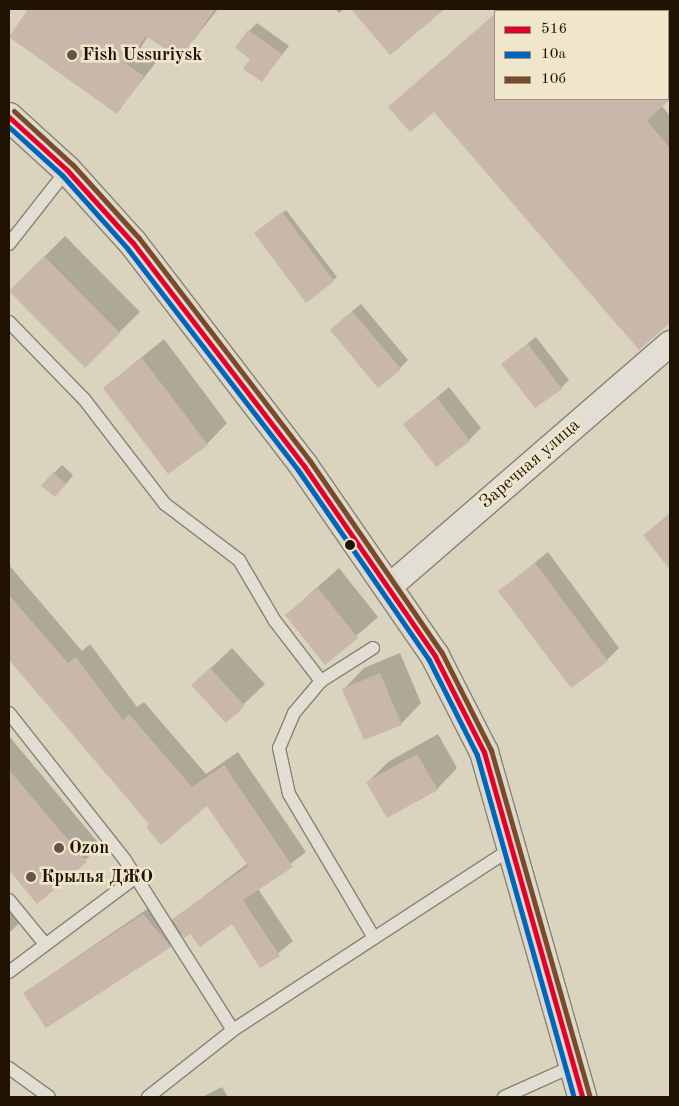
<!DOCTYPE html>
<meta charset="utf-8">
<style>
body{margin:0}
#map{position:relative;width:679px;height:1106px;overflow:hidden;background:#dad3be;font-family:"Old Standard TT",serif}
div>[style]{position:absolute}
.shadow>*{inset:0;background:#0003}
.building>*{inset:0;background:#c8b7aa}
.roads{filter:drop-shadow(1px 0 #898375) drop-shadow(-1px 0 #898375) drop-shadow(0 1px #898375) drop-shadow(0 -1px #898375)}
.service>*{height:12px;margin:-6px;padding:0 6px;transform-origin:6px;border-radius:6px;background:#e2ded3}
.minor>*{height:25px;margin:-12.5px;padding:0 12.5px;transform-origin:12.5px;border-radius:12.5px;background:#e2ded3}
.trunk>*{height:28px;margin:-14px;padding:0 14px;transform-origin:14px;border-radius:14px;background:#ddd9cc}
.bus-1>*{height:5px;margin:-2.5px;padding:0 2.5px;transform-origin:2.5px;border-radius:2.5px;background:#e4002b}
.bus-2>*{height:5px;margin:-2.5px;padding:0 2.5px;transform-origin:2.5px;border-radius:2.5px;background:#0065bd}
.bus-3>*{height:5px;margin:-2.5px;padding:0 2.5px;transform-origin:2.5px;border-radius:2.5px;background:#7a4b2a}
.dots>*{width:14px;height:14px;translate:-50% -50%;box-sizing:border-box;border:2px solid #efe6cc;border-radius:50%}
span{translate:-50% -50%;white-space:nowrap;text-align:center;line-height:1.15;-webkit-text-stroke:5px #efe6cc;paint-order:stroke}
.poi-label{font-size:18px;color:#211303;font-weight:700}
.left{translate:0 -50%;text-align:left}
.street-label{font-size:18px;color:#211303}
.frame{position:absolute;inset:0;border:10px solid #211303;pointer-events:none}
.legend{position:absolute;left:494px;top:10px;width:175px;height:90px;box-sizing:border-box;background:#efe6cc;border:1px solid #9d927c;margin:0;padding:6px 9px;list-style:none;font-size:15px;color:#211303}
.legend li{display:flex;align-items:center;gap:10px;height:25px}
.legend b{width:25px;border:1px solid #9d927c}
</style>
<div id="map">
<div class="shadow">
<i style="clip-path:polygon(30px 9px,218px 9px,180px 57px,148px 36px,140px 49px,157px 61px,117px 112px,10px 36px)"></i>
<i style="clip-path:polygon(335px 9px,344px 9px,339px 13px)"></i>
<i style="clip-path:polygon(353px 9px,443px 9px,391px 54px)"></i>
<i style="clip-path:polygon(501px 9px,574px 9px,576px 11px,498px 11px)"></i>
<i style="clip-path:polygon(661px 9px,670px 9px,670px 99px,662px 106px,670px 116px,670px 322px,640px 348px,434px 110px,389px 107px,495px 14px,495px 99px,668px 99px,668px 11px,658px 11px)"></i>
<i style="clip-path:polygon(257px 23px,289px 46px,262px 80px,252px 58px,249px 31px)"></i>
<i style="clip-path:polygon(286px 210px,337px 277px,333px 280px,259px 230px)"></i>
<i style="clip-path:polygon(65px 236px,140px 312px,85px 366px,10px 291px)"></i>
<i style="clip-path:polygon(361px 304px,408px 360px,400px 368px,339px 322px)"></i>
<i style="clip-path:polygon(536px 337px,569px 380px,561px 388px,502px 364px)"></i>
<i style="clip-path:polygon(164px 339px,227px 423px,207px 444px,104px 388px)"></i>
<i style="clip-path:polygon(449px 387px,481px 428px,469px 440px,405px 424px)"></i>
<i style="clip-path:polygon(62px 465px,73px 475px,63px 488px,54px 473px)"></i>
<i style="clip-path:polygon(670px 513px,670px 564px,668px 565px,645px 535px)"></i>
<i style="clip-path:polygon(548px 552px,619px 648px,607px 660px,500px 591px)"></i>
<i style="clip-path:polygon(9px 565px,82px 651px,90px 644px,137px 707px,144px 702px,206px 774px,238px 752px,306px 852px,258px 889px,293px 941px,261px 967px,232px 923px,183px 933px,170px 946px,24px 993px,156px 903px,167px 920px,173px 920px,248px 863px,207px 804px,151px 824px,9px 659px)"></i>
<i style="clip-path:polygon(339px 568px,378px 617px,325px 663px,286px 615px)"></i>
<i style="clip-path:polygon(232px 648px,265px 684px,226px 721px,193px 685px)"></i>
<i style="clip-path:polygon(400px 653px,421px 703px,401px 724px,344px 689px,364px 668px)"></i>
<i style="clip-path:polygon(438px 734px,457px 768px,437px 789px,368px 782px,388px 762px)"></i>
<i style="clip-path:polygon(9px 736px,101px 846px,37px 902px,9px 868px)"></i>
<i style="clip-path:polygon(9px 894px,27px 916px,9px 933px)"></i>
<i style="clip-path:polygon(222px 1087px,228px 1097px,202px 1097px)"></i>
</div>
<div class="building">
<i style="clip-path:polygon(28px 9px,215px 9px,180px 59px,146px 36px,126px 64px,144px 76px,117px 114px,9px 37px)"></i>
<i style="clip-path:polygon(351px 9px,445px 9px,390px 55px)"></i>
<i style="clip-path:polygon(495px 14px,495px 99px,670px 99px,647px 121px,670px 148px,670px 323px,639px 350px,434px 112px,410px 132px,388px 107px)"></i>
<i style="clip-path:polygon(248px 30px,282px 54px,262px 82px,243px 69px,250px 59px,235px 48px)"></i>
<i style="clip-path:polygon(282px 212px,334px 281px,306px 303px,254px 233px)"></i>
<i style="clip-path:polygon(44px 256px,120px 333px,85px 368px,9px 291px)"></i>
<i style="clip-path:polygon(352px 311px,401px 369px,378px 388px,330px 330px)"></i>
<i style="clip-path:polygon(528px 344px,562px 389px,535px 408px,501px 364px)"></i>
<i style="clip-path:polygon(142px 358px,208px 445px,168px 474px,103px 388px)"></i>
<i style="clip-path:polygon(437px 398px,470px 441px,436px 467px,403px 424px)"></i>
<i style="clip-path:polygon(53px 472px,66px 484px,55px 497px,41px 486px)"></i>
<i style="clip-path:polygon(670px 514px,670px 570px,643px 535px)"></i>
<i style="clip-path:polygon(535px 563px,608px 661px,571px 688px,498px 591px)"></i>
<i style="clip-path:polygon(318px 588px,358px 638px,325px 665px,285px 615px)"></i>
<i style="clip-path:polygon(9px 595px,68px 663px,76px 657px,123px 720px,129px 714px,192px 787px,224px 765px,293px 867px,243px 900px,280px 956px,260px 968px,232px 924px,200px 947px,190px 934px,184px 938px,172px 919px,248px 866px,207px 806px,161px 845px,146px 827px,149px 824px,9px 660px)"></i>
<i style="clip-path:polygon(210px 668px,245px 706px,226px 723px,191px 685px)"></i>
<i style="clip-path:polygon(380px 673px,402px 725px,364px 740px,342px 689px)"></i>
<i style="clip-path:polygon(417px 754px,438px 790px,387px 818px,366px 782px)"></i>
<i style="clip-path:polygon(9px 770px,87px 862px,37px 904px,9px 870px)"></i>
<i style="clip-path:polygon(143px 914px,171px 947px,46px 1028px,23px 993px)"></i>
</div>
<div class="roads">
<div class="service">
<i style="left:9px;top:244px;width:94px;rotate:-51.9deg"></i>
<i style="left:9px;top:322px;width:107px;rotate:45.8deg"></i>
<i style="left:84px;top:399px;width:133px;rotate:52.4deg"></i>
<i style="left:165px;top:504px;width:93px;rotate:37.1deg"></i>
<i style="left:239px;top:560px;width:71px;rotate:59.5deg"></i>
<i style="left:275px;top:621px;width:76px;rotate:52.5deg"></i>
<i style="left:373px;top:648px;width:62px;rotate:147.6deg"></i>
<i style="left:321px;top:681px;width:42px;rotate:130.2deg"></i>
<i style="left:294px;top:713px;width:38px;rotate:113deg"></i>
<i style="left:279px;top:748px;width:47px;rotate:77.7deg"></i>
<i style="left:289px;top:794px;width:167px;rotate:59.4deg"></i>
<i style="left:9px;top:713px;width:187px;rotate:51.7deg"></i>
<i style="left:125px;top:860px;width:201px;rotate:57.6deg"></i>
<i style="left:9px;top:900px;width:57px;rotate:50.7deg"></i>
<i style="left:9px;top:972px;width:159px;rotate:-36.8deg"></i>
<i style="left:9px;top:1068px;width:49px;rotate:35.9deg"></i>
<i style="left:148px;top:1097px;width:108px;rotate:-38.2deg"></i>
<i style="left:233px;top:1030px;width:330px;rotate:-33.1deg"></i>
<i style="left:504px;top:1097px;width:76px;rotate:-24.2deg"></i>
</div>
<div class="minor">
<i style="left:389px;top:586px;width:371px;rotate:-40.9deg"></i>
</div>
<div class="trunk">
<i style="left:9px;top:117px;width:79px;rotate:42.4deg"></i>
<i style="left:67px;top:170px;width:98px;rotate:47.9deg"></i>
<i style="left:133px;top:243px;width:281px;rotate:52.5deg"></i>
<i style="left:304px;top:466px;width:231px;rotate:55.4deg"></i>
<i style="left:435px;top:656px;width:108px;rotate:63deg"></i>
<i style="left:484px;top:752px;width:359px;rotate:74.1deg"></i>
</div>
</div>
<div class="bus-1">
<i style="left:9px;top:117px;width:79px;rotate:42.4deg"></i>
<i style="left:67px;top:170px;width:98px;rotate:47.9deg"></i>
<i style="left:133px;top:243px;width:281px;rotate:52.5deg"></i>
<i style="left:304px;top:466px;width:231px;rotate:55.4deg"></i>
<i style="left:435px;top:656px;width:108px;rotate:63deg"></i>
<i style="left:484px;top:752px;width:359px;rotate:74.1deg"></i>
</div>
<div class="bus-2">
<i style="left:9px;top:127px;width:72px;rotate:42.2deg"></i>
<i style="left:62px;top:175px;width:98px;rotate:48.3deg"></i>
<i style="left:127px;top:248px;width:280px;rotate:52.4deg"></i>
<i style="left:298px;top:470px;width:231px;rotate:55.4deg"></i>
<i style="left:429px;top:660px;width:106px;rotate:63.2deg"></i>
<i style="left:477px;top:755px;width:355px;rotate:74.2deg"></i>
</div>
<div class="bus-3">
<i style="left:14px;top:111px;width:80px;rotate:42.5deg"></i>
<i style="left:73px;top:165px;width:98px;rotate:47.9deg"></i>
<i style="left:139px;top:238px;width:281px;rotate:52.5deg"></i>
<i style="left:310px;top:461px;width:233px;rotate:55.5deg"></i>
<i style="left:442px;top:653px;width:109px;rotate:63.2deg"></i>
<i style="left:491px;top:750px;width:359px;rotate:74.1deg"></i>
</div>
<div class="dots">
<i style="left:72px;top:55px;background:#625644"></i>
<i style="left:350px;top:545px;background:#211303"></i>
<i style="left:59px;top:848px;background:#625644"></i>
<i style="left:31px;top:877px;background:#625644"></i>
</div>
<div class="poi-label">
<span class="left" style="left:82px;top:55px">Fish Ussuriysk</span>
<span class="left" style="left:69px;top:848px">Ozon</span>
<span class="left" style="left:41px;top:877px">Крылья ДЖО</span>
</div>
<div class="street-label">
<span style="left:530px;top:464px;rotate:-41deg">Заречная улица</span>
</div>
<div class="frame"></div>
<ul class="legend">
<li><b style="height:6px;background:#e4002b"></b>516</li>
<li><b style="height:6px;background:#0065bd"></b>10а</li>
<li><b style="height:6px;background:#7a4b2a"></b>10б</li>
</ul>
</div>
